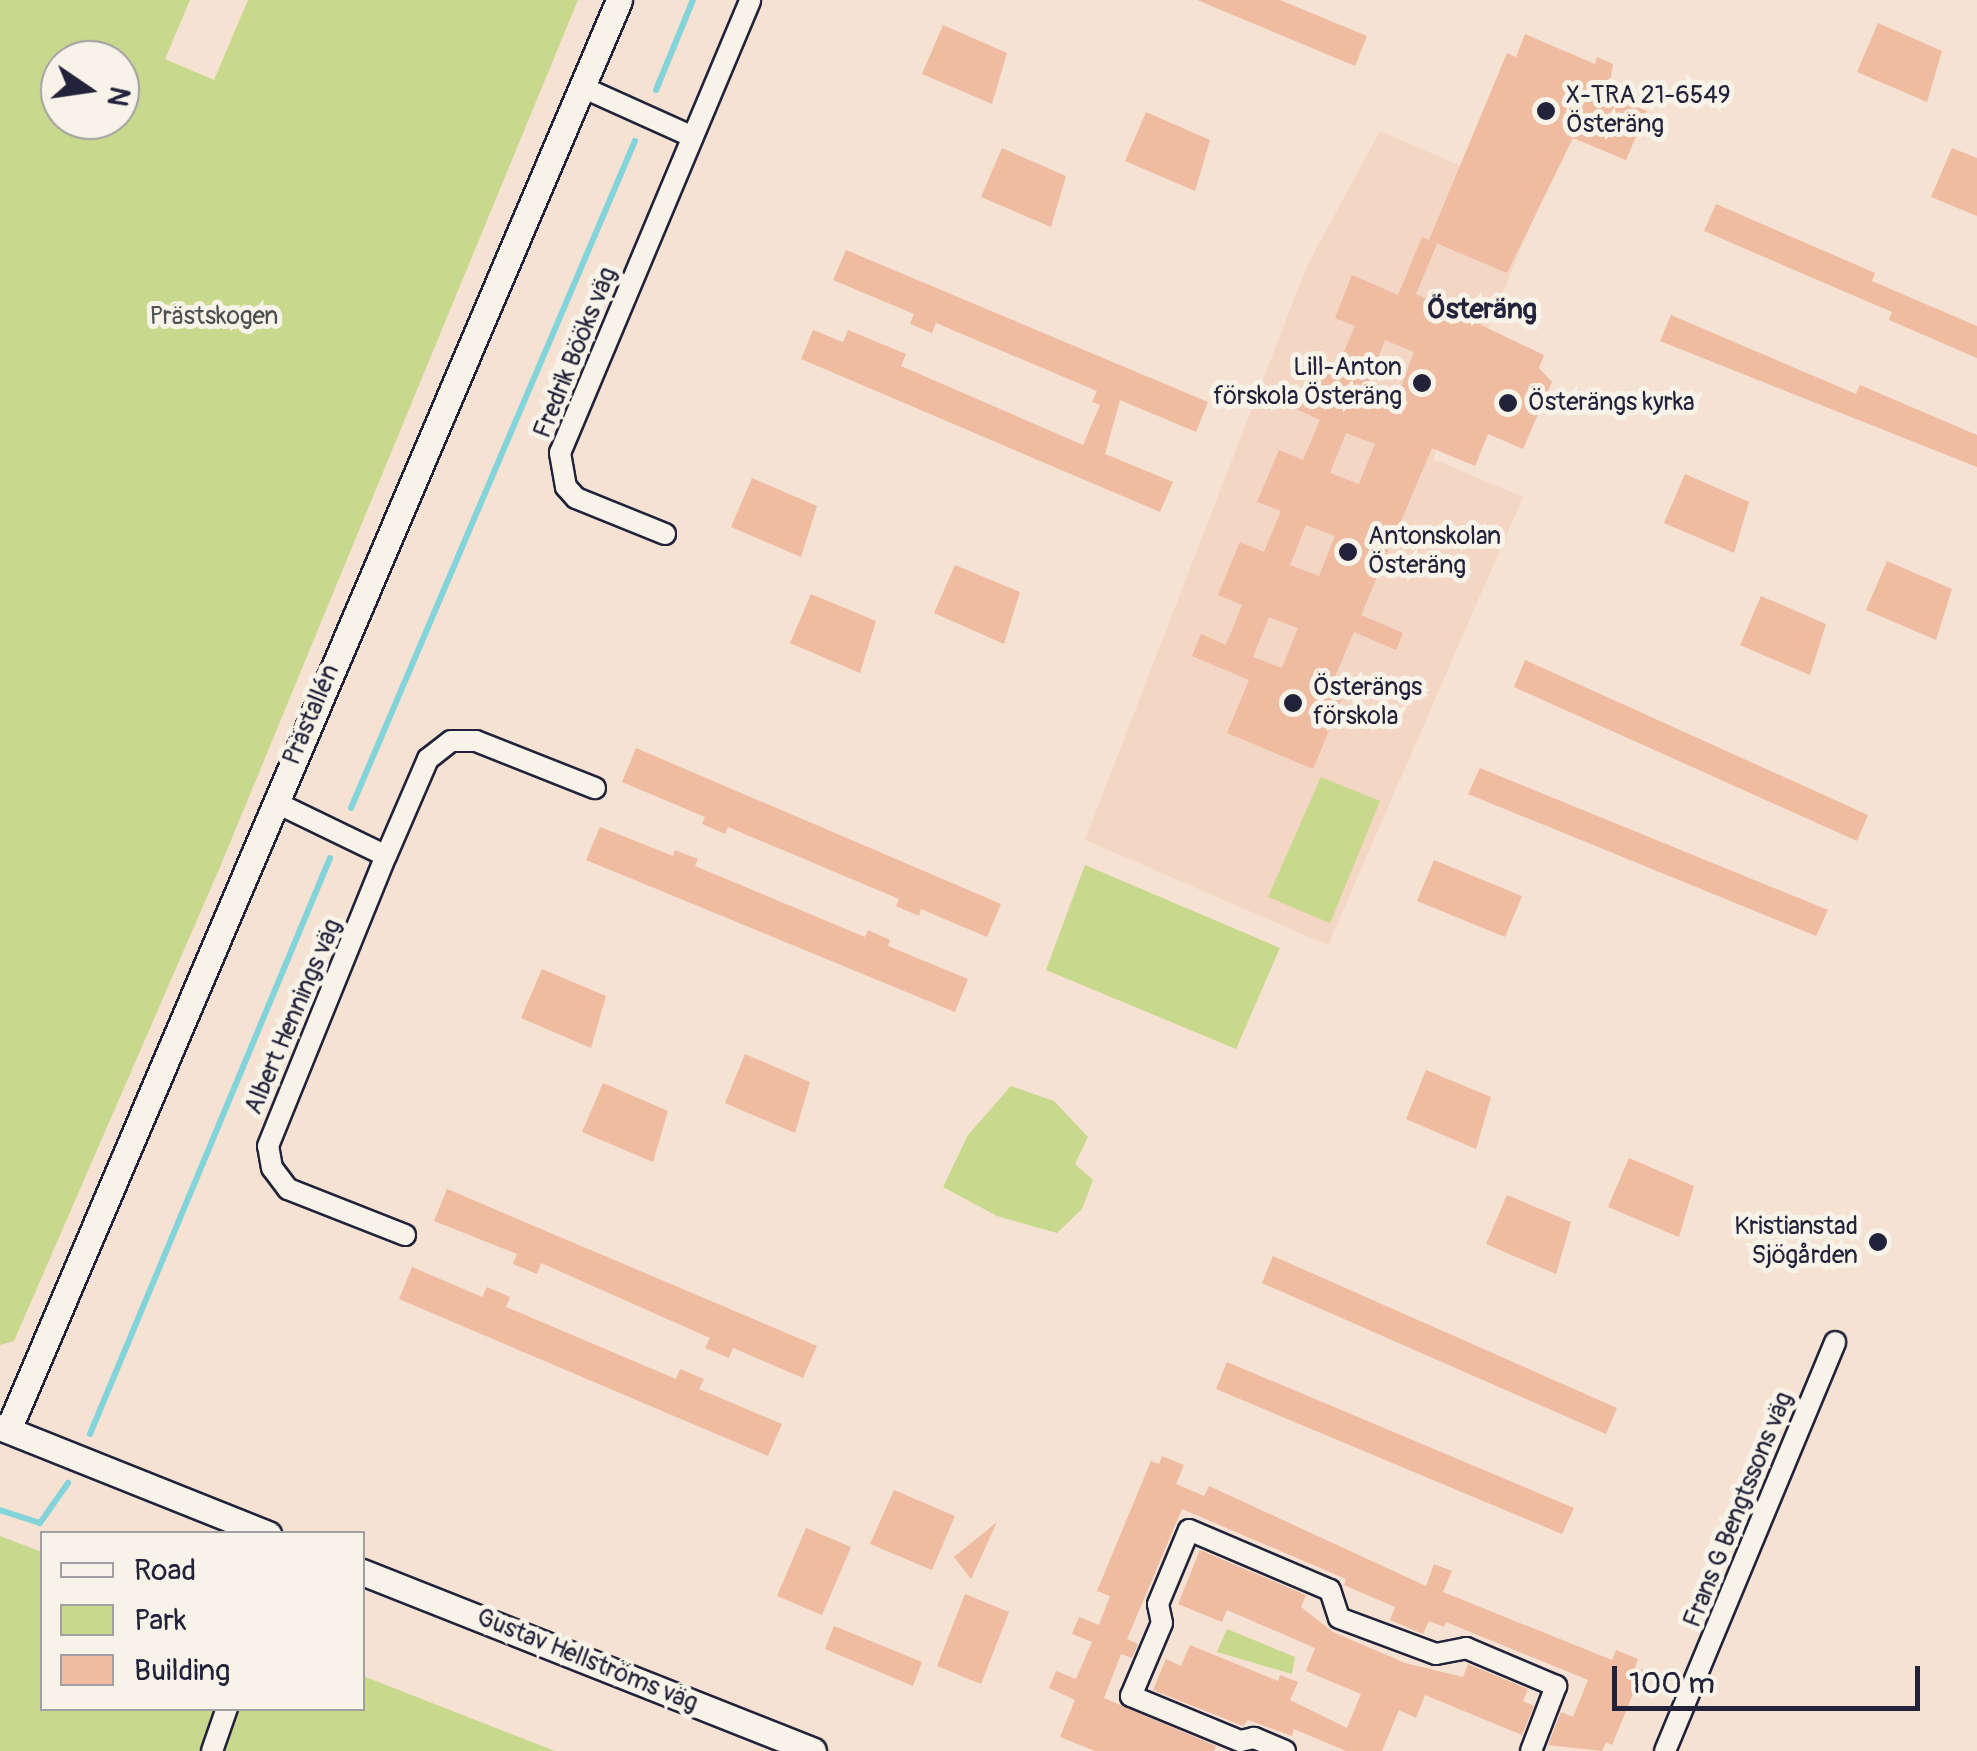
<!DOCTYPE html>
<meta charset="utf-8">
<style>
body{margin:0}
#map{position:relative;width:1977px;height:1751px;overflow:hidden;background:#f5e2d3;font-family:Pangolin,sans-serif}
div>[style]{position:absolute}
.built>*{inset:0;background:#f3d6c4}
.green>*{inset:0;background:#c8d88c}
.stream>*{height:6px;margin:-3px;padding:0 3px;transform-origin:3px;border-radius:3px;background:#82d3da}
.building>*{inset:0;background:#efbba1}
.roads{filter:drop-shadow(2px 0 #22223b) drop-shadow(-2px 0 #22223b) drop-shadow(0 2px #22223b) drop-shadow(0 -2px #22223b)}
.minor>*{height:20px;margin:-10px;padding:0 10px;transform-origin:10px;border-radius:10px;background:#f7f3e8}
.tertiary>*{height:25px;margin:-12.5px;padding:0 12.5px;transform-origin:12.5px;border-radius:12.5px;background:#f7f3e8}
.dots>*{width:28px;height:28px;translate:-50% -50%;box-sizing:border-box;border:5px solid #f7f3e8;border-radius:50%}
span{translate:-50% -50%;white-space:nowrap;text-align:center;line-height:1.15;-webkit-text-stroke:10px #f7f3e8;paint-order:stroke}
.poi-label{font-size:25px;color:#22223b}
.left{translate:0 -50%;text-align:left}
.right{translate:-100% -50%;text-align:right}
.park-label{font-size:25px;color:#4c504f}
.street-label{font-size:25px;color:#22223b}
.neighbourhood-label{font-size:28px;color:#22223b;font-weight:700}
.legend{position:absolute;left:40px;top:1531px;width:325px;height:180px;box-sizing:border-box;background:#f7f3e8;border:2px solid #a29fa3;margin:0;padding:12px 18px;list-style:none;font-size:30px;color:#22223b}
.legend li{display:flex;align-items:center;gap:20px;height:50px}
.legend b{width:50px;border:2px solid #a29fa3}
.north{position:absolute;left:40px;top:40px;width:100px;height:100px;box-sizing:border-box;background:#f7f3e8;border:2px solid #a29fa3;border-radius:50%;rotate:103deg;font-size:28px;font-weight:700;line-height:40px;text-align:center;color:#22223b}
.north::after{content:'';display:block;margin:auto;width:35px;height:45px;background:#22223b;clip-path:polygon(50% 0,100% 100%,50% 72%,0 100%)}
.scale{position:absolute;left:1612px;top:1666px;width:308px;height:45px;box-sizing:border-box;border:5px solid #22223b;border-top:0;padding-left:12px;font-size:30px;line-height:35px;white-space:nowrap;color:#22223b;-webkit-text-stroke:8px #f7f3e8;paint-order:stroke}
</style>
<div id="map">
<div class="built">
<i style="clip-path:polygon(1380px 131px,1541px 201px,1433px 459px,1523px 497px,1328px 945px,1085px 840px,1307px 266px)"></i>
</div>
<div class="green">
<i style="clip-path:polygon(evenodd,0 0,190px 0,165px 59px,214px 80px,248px 0,578px 0,220px 867px,14px 1341px,0 1345px,0 0,60px 60px,120px 60px,120px 120px,60px 120px,60px 60px)"></i>
<i style="clip-path:polygon(1321px 777px,1380px 801px,1330px 923px,1268px 897px)"></i>
<i style="clip-path:polygon(1085px 865px,1280px 948px,1236px 1049px,1046px 970px)"></i>
<i style="clip-path:polygon(1011px 1086px,1054px 1101px,1088px 1137px,1075px 1164px,1093px 1180px,1082px 1209px,1057px 1233px,997px 1216px,943px 1187px,968px 1135px)"></i>
<i style="clip-path:polygon(0 1536px,42px 1552px,42px 1708px,362px 1708px,363px 1676px,555px 1751px,0 1751px)"></i>
<i style="clip-path:polygon(1227px 1629px,1295px 1657px,1292px 1674px,1217px 1652px)"></i>
</div>
<div class="stream">
<i style="left:656px;top:90px;width:97px;rotate:-67.7deg"></i>
<i style="left:351px;top:808px;width:725px;rotate:-66.94deg"></i>
<i style="left:90px;top:1434px;width:624px;rotate:-67.38deg"></i>
<i style="left:0;top:1510px;width:42px;rotate:18deg"></i>
<i style="left:40px;top:1523px;width:49px;rotate:-55deg"></i>
</div>
<div class="building">
<i style="clip-path:polygon(1197px 0,1280px 0,1367px 36px,1355px 66px)"></i>
<i style="clip-path:polygon(1878px 23px,1942px 51px,1927px 102px,1857px 72px)"></i>
<i style="clip-path:polygon(943px 25px,1007px 53px,992px 104px,922px 74px)"></i>
<i style="clip-path:polygon(1525px 34px,1595px 64px,1597px 57px,1613px 64px,1608px 95px,1647px 111px,1626px 160px,1573px 138px,1507px 273px,1429px 240px,1507px 53px,1516px 57px)"></i>
<i style="clip-path:polygon(1146px 112px,1210px 140px,1195px 191px,1125px 161px)"></i>
<i style="clip-path:polygon(1002px 148px,1066px 176px,1051px 227px,981px 197px)"></i>
<i style="clip-path:polygon(1952px 148px,1977px 158px,1977px 216px,1931px 197px)"></i>
<i style="clip-path:polygon(1716px 204px,1875px 273px,1872px 281px,1977px 326px,1977px 358px,1889px 320px,1892px 312px,1704px 231px)"></i>
<i style="clip-path:polygon(evenodd,1422px 237px,1437px 244px,1416px 294px,1544px 355px,1539px 368px,1552px 382px,1523px 449px,1488px 434px,1475px 466px,1432px 448px,1361px 615px,1403px 633px,1396px 650px,1354px 632px,1330px 688px,1344px 694px,1313px 769px,1227px 733px,1249px 680px,1192px 656px,1201px 634px,1226px 645px,1242px 605px,1218px 595px,1240px 542px,1264px 552px,1281px 511px,1257px 502px,1279px 450px,1303px 460px,1320px 420px,1296px 409px,1318px 358px,1338px 366px,1355px 326px,1335px 318px,1352px 275px,1398px 295px,1422px 237px,1385px 340px,1414px 352px,1399px 392px,1369px 381px,1385px 340px,1422px 237px,1346px 433px,1375px 444px,1359px 484px,1330px 473px,1346px 433px,1422px 237px,1306px 525px,1335px 536px,1319px 576px,1290px 565px,1306px 525px,1422px 237px,1269px 617px,1298px 628px,1282px 668px,1253px 657px,1269px 617px)"></i>
<i style="clip-path:polygon(846px 250px,1208px 402px,1196px 432px,1120px 400px,1105px 454px,1173px 482px,1160px 512px,801px 359px,813px 330px,843px 342px,848px 330px,906px 354px,901px 366px,1083px 445px,1100px 405px,1092px 402px,1097px 391px,936px 323px,932px 333px,910px 324px,914px 314px,833px 280px)"></i>
<i style="clip-path:polygon(1671px 315px,1856px 394px,1860px 385px,1977px 435px,1977px 467px,1660px 341px)"></i>
<i style="clip-path:polygon(1685px 474px,1749px 502px,1734px 553px,1664px 523px)"></i>
<i style="clip-path:polygon(752px 478px,817px 506px,801px 557px,731px 527px)"></i>
<i style="clip-path:polygon(1887px 561px,1952px 589px,1936px 640px,1866px 610px)"></i>
<i style="clip-path:polygon(955px 565px,1020px 592px,1004px 644px,934px 613px)"></i>
<i style="clip-path:polygon(811px 594px,876px 621px,860px 673px,790px 643px)"></i>
<i style="clip-path:polygon(1761px 596px,1826px 624px,1810px 675px,1740px 645px)"></i>
<i style="clip-path:polygon(1525px 660px,1868px 815px,1857px 841px,1514px 687px)"></i>
<i style="clip-path:polygon(636px 748px,1001px 904px,987px 937px,921px 909px,919px 916px,896px 906px,899px 899px,728px 827px,725px 834px,702px 824px,705px 817px,622px 782px)"></i>
<i style="clip-path:polygon(1480px 768px,1828px 910px,1816px 936px,1468px 794px)"></i>
<i style="clip-path:polygon(600px 827px,673px 856px,675px 850px,698px 859px,695px 866px,865px 937px,868px 930px,890px 940px,888px 946px,968px 979px,955px 1012px,586px 860px)"></i>
<i style="clip-path:polygon(1434px 860px,1522px 896px,1505px 937px,1417px 901px)"></i>
<i style="clip-path:polygon(542px 969px,606px 996px,591px 1048px,521px 1018px)"></i>
<i style="clip-path:polygon(745px 1054px,810px 1082px,795px 1133px,725px 1103px)"></i>
<i style="clip-path:polygon(1426px 1070px,1491px 1097px,1476px 1149px,1406px 1119px)"></i>
<i style="clip-path:polygon(603px 1083px,668px 1111px,653px 1162px,582px 1132px)"></i>
<i style="clip-path:polygon(1629px 1158px,1694px 1186px,1679px 1237px,1608px 1207px)"></i>
<i style="clip-path:polygon(447px 1189px,817px 1346px,803px 1378px,733px 1348px,729px 1358px,705px 1348px,710px 1338px,541px 1263px,537px 1274px,513px 1264px,517px 1254px,434px 1221px)"></i>
<i style="clip-path:polygon(1507px 1195px,1571px 1222px,1556px 1274px,1486px 1244px)"></i>
<i style="clip-path:polygon(1273px 1256px,1617px 1408px,1606px 1434px,1262px 1283px)"></i>
<i style="clip-path:polygon(412px 1267px,482px 1297px,487px 1287px,510px 1297px,506px 1307px,676px 1379px,680px 1369px,704px 1379px,699px 1389px,782px 1424px,768px 1456px,399px 1299px)"></i>
<i style="clip-path:polygon(1227px 1362px,1574px 1508px,1562px 1534px,1216px 1389px)"></i>
<i style="clip-path:polygon(1162px 1456px,1184px 1465px,1176px 1484px,1204px 1496px,1209px 1486px,1426px 1586px,1434px 1564px,1452px 1571px,1443px 1592px,1612px 1660px,1616px 1650px,1638px 1659px,1635px 1667px,1643px 1670px,1612px 1745px,1606px 1742px,1602px 1751px,1548px 1745px,1561px 1712px,1573px 1717px,1588px 1680px,1446px 1622px,1444px 1627px,1429px 1621px,1423px 1634px,1390px 1620px,1395px 1607px,1344px 1585px,1346px 1579px,1182px 1509px,1127px 1639px,1138px 1644px,1132px 1658px,1121px 1654px,1104px 1698px,1216px 1746px,1214px 1751px,1095px 1751px,1060px 1737px,1075px 1700px,1049px 1688px,1056px 1671px,1076px 1679px,1092px 1642px,1072px 1634px,1079px 1617px,1099px 1625px,1110px 1596px,1097px 1591px,1151px 1461px,1159px 1464px)"></i>
<i style="clip-path:polygon(894px 1490px,955px 1516px,932px 1570px,870px 1544px)"></i>
<i style="clip-path:polygon(997px 1522px,971px 1579px,954px 1557px)"></i>
<i style="clip-path:polygon(806px 1528px,851px 1547px,822px 1615px,777px 1596px)"></i>
<i style="clip-path:polygon(1200px 1550px,1306px 1595px,1301px 1607px,1333px 1632px,1405px 1663px,1463px 1677px,1468px 1664px,1528px 1689px,1523px 1701px,1534px 1706px,1522px 1735px,1425px 1695px,1416px 1718px,1399px 1710px,1382px 1751px,1346px 1751px,1294px 1729px,1292px 1736px,1248px 1720px,1243px 1726px,1153px 1690px,1166px 1659px,1181px 1666px,1190px 1645px,1278px 1681px,1280px 1675px,1298px 1682px,1290px 1700px,1347px 1728px,1361px 1694px,1306px 1671px,1315px 1648px,1227px 1610px,1222px 1622px,1178px 1604px)"></i>
<i style="clip-path:polygon(965px 1594px,1009px 1612px,981px 1684px,937px 1666px)"></i>
<i style="clip-path:polygon(834px 1626px,922px 1662px,913px 1686px,825px 1649px)"></i>
</div>
<div class="roads">
<div class="minor">
<i style="left:582px;top:87px;width:120px;rotate:24.2deg"></i>
<i style="left:665px;top:534px;width:96px;rotate:-158deg"></i>
<i style="left:576px;top:498px;width:15px;rotate:-132deg"></i>
<i style="left:566px;top:487px;width:35px;rotate:-100deg"></i>
<i style="left:560px;top:453px;width:491px;rotate:-67.2deg"></i>
<i style="left:275px;top:802px;width:123px;rotate:25.9deg"></i>
<i style="left:405px;top:1235px;width:126px;rotate:-158.5deg"></i>
<i style="left:288px;top:1189px;width:26px;rotate:-127deg"></i>
<i style="left:272px;top:1168px;width:22px;rotate:-100deg"></i>
<i style="left:268px;top:1146px;width:313px;rotate:-67.9deg"></i>
<i style="left:386px;top:856px;width:106px;rotate:-66.6deg"></i>
<i style="left:428px;top:759px;width:29px;rotate:-38deg"></i>
<i style="left:451px;top:741px;width:25px"></i>
<i style="left:476px;top:741px;width:128px;rotate:21.6deg"></i>
<i style="left:212px;top:1751px;width:46px;rotate:-70.8deg"></i>
<i style="left:1285px;top:1751px;width:34px;rotate:-157deg"></i>
<i style="left:1254px;top:1738px;width:14px;rotate:168deg"></i>
<i style="left:1240px;top:1741px;width:118px;rotate:-157.6deg"></i>
<i style="left:1131px;top:1696px;width:79px;rotate:-67deg"></i>
<i style="left:1162px;top:1623px;width:19px;rotate:-102deg"></i>
<i style="left:1158px;top:1604px;width:80px;rotate:-67.3deg"></i>
<i style="left:1189px;top:1530px;width:153px;rotate:23.1deg"></i>
<i style="left:1330px;top:1590px;width:29px;rotate:72deg"></i>
<i style="left:1339px;top:1618px;width:103px;rotate:20.4deg"></i>
<i style="left:1436px;top:1654px;width:31px;rotate:-11deg"></i>
<i style="left:1466px;top:1648px;width:98px;rotate:22.9deg"></i>
<i style="left:1556px;top:1686px;width:70px;rotate:111deg"></i>
<i style="left:1665px;top:1751px;width:443px;rotate:-67.4deg"></i>
</div>
<div class="tertiary">
<i style="left:0;top:1427px;width:289px;rotate:21.8deg"></i>
<i style="left:8px;top:1430px;width:1555px;rotate:-66.86deg"></i>
<i style="left:362px;top:1572px;width:485px;rotate:21.6deg"></i>
</div>
</div>
<div class="dots">
<i style="left:1546px;top:111px;background:#22223b"></i>
<i style="left:1422px;top:383px;background:#22223b"></i>
<i style="left:1508px;top:403px;background:#22223b"></i>
<i style="left:1348px;top:552px;background:#22223b"></i>
<i style="left:1293px;top:703px;background:#22223b"></i>
<i style="left:1878px;top:1242px;background:#22223b"></i>
</div>
<div class="poi-label">
<span class="left" style="left:1566px;top:111px">X-TRA 21-6549<br>Österäng</span>
<span class="right" style="left:1402px;top:383px">Lill-Anton<br>förskola Österäng</span>
<span class="left" style="left:1528px;top:403px">Österängs kyrka</span>
<span class="left" style="left:1368px;top:552px">Antonskolan<br>Österäng</span>
<span class="left" style="left:1313px;top:703px">Österängs<br>förskola</span>
<span class="right" style="left:1858px;top:1242px">Kristianstad<br>Sjögården</span>
</div>
<div class="park-label">
<span style="left:214px;top:317px">Prästskogen</span>
</div>
<div class="street-label">
<span style="left:576px;top:353px;rotate:-68deg">Fredrik Bööks väg</span>
<span style="left:312px;top:715px;rotate:-67deg">Prästallén</span>
<span style="left:294px;top:1017px;rotate:-67deg">Albert Hennings väg</span>
<span style="left:1739px;top:1510px;rotate:-68deg">Frans G Bengtssons väg</span>
<span style="left:587px;top:1661px;rotate:22deg">Gustav Hellströms väg</span>
</div>
<div class="neighbourhood-label">
<span style="left:1482px;top:310px">Österäng</span>
</div>
<ul class="legend">
<li><b style="height:12px;background:#f7f3e8"></b>Road</li>
<li><b style="height:28px;background:#c8d88c"></b>Park</li>
<li><b style="height:28px;background:#efbba1"></b>Building</li>
</ul>
<div class="north">N</div>
<div class="scale">100 m</div>
</div>
